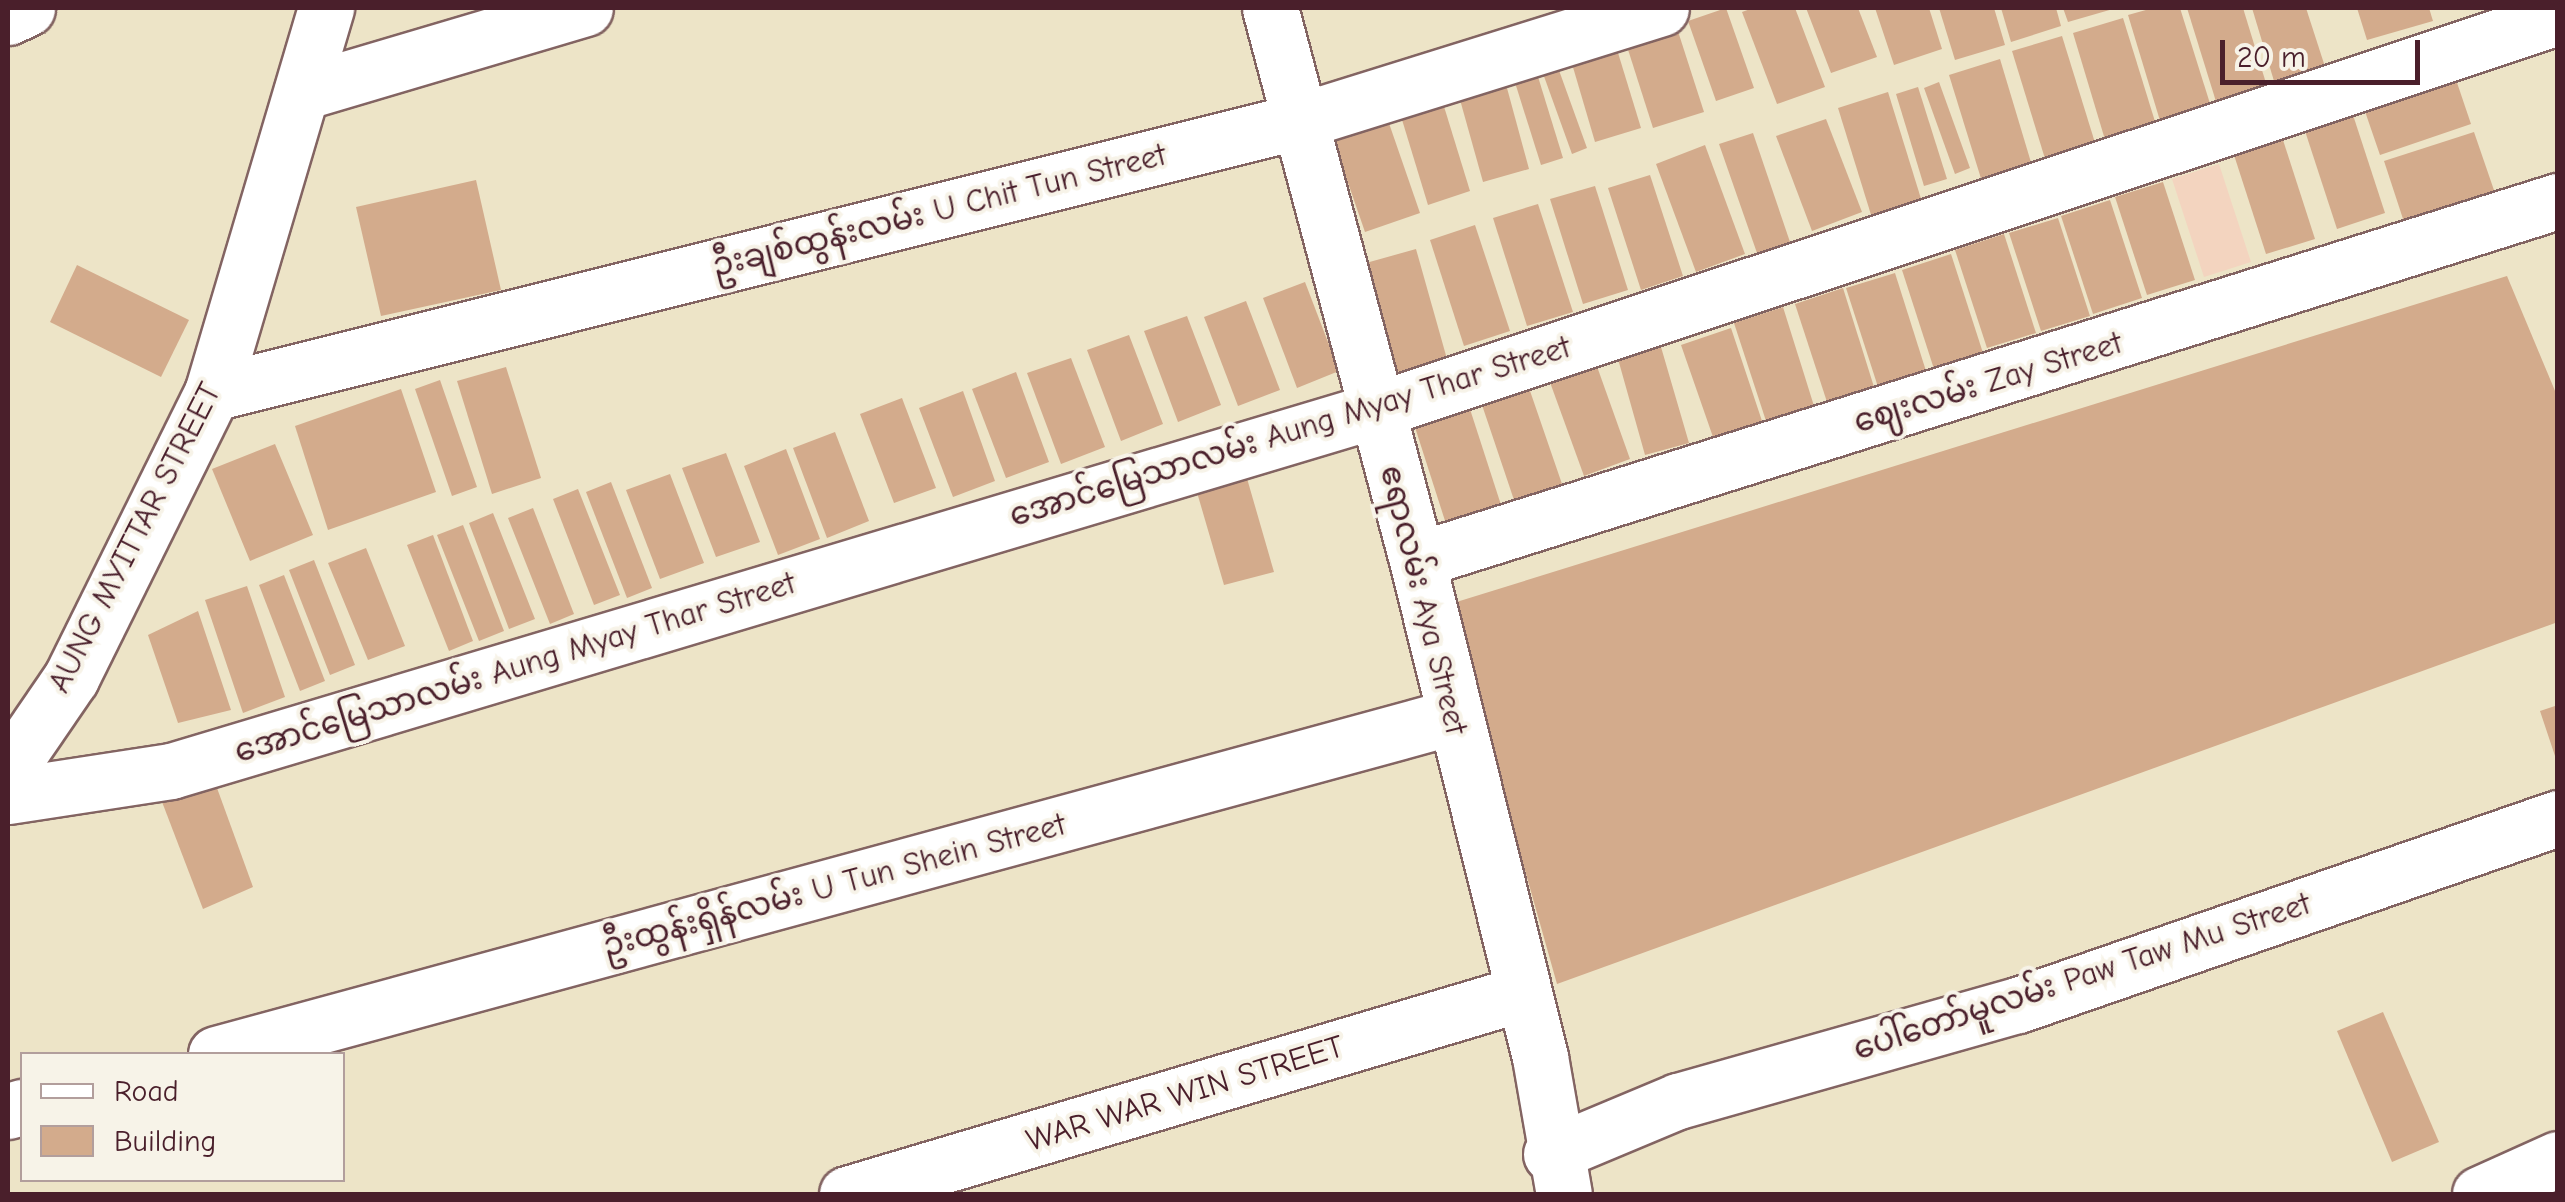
<!DOCTYPE html>
<meta charset="utf-8">
<style>
body{margin:0}
#map{position:relative;width:2565px;height:1202px;overflow:hidden;background:#ede4c7;font-family:"Comic Neue","Noto Sans Myanmar",sans-serif}
div>[style]{position:absolute}
.built>*{inset:0;background:#f3d4bf}
.building>*{inset:0;background:#d3ab8c}
.roads{filter:drop-shadow(2px 0 #836462) drop-shadow(-2px 0 #836462) drop-shadow(0 2px #836462) drop-shadow(0 -2px #836462)}
.minor>*{height:55px;margin:-27.5px;padding:0 27.5px;transform-origin:27.5px;border-radius:27.5px;background:#fff}
span{translate:-50% -50%;white-space:nowrap;text-align:center;line-height:1.15;-webkit-text-stroke:8px #f7f3e8;paint-order:stroke}
.street-label{font-size:32px;color:#4a1f2b}
.frame{position:absolute;inset:0;border:10px solid #4a1f2b;pointer-events:none}
.legend{position:absolute;left:20px;top:1052px;width:325px;height:130px;box-sizing:border-box;background:#f7f3e8;border:2px solid #b29e9c;margin:0;padding:12px 18px;list-style:none;font-size:30px;color:#4a1f2b}
.legend li{display:flex;align-items:center;gap:20px;height:50px}
.legend b{width:50px;border:2px solid #b29e9c}
.scale{position:absolute;left:2220px;top:40px;width:200px;height:45px;box-sizing:border-box;border:5px solid #4a1f2b;border-top:0;padding-left:12px;font-size:30px;line-height:35px;white-space:nowrap;color:#4a1f2b;-webkit-text-stroke:8px #f7f3e8;paint-order:stroke}
</style>
<div id="map">
<div class="built">
<i style="clip-path:polygon(2219px 164px,2251px 262px,2204px 277px,2172px 179px)"></i>
</div>
<div class="building">
<i style="clip-path:polygon(1726px 8px,1754px 88px,1716px 101px,1688px 21px)"></i>
<i style="clip-path:polygon(1753px 8px,1795px 8px,1825px 87px,1777px 104px,1742px 12px)"></i>
<i style="clip-path:polygon(1806px 8px,1858px 8px,1877px 57px,1831px 73px)"></i>
<i style="clip-path:polygon(1875px 8px,1929px 8px,1942px 49px,1894px 65px)"></i>
<i style="clip-path:polygon(1939px 8px,1994px 8px,2005px 45px,1955px 60px)"></i>
<i style="clip-path:polygon(2001px 8px,2056px 8px,2061px 26px,2011px 42px)"></i>
<i style="clip-path:polygon(2063px 8px,2113px 8px,2113px 9px,2068px 22px)"></i>
<i style="clip-path:polygon(2153px 8px,2180px 8px,2212px 110px,2161px 124px,2128px 15px)"></i>
<i style="clip-path:polygon(2187px 8px,2243px 8px,2269px 93px,2218px 108px)"></i>
<i style="clip-path:polygon(2252px 8px,2306px 8px,2328px 76px,2277px 91px)"></i>
<i style="clip-path:polygon(2357px 8px,2429px 8px,2433px 21px,2367px 40px)"></i>
<i style="clip-path:polygon(2123px 18px,2157px 128px,2106px 143px,2073px 33px)"></i>
<i style="clip-path:polygon(1675px 22px,1704px 112px,1653px 128px,1624px 37px)"></i>
<i style="clip-path:polygon(2062px 36px,2096px 146px,2046px 162px,2012px 51px)"></i>
<i style="clip-path:polygon(1615px 43px,1641px 128px,1595px 142px,1570px 57px)"></i>
<i style="clip-path:polygon(2000px 59px,2033px 169px,1983px 185px,1949px 75px)"></i>
<i style="clip-path:polygon(1556px 62px,1587px 148px,1572px 154px,1541px 68px)"></i>
<i style="clip-path:polygon(2450px 62px,2471px 124px,2380px 155px,2359px 94px)"></i>
<i style="clip-path:polygon(1535px 67px,1563px 158px,1541px 165px,1512px 73px)"></i>
<i style="clip-path:polygon(1504px 77px,1529px 169px,1483px 182px,1457px 89px)"></i>
<i style="clip-path:polygon(1939px 82px,1970px 168px,1955px 174px,1924px 88px)"></i>
<i style="clip-path:polygon(1438px 87px,1470px 191px,1428px 205px,1396px 100px)"></i>
<i style="clip-path:polygon(1918px 87px,1947px 179px,1924px 186px,1896px 94px)"></i>
<i style="clip-path:polygon(1888px 92px,1922px 202px,1872px 218px,1838px 108px)"></i>
<i style="clip-path:polygon(1382px 103px,1420px 213px,1365px 232px,1327px 122px)"></i>
<i style="clip-path:polygon(2353px 115px,2385px 213px,2337px 229px,2305px 131px)"></i>
<i style="clip-path:polygon(1826px 119px,1862px 212px,1812px 231px,1776px 136px)"></i>
<i style="clip-path:polygon(2474px 132px,2497px 199px,2406px 228px,2384px 161px)"></i>
<i style="clip-path:polygon(1753px 133px,1790px 242px,1757px 253px,1719px 144px)"></i>
<i style="clip-path:polygon(2283px 140px,2315px 239px,2266px 254px,2234px 155px)"></i>
<i style="clip-path:polygon(1705px 145px,1745px 254px,1696px 272px,1656px 164px)"></i>
<i style="clip-path:polygon(1650px 175px,1683px 276px,1641px 290px,1608px 188px)"></i>
<i style="clip-path:polygon(476px 180px,501px 290px,381px 316px,356px 207px)"></i>
<i style="clip-path:polygon(2163px 182px,2195px 280px,2147px 295px,2115px 197px)"></i>
<i style="clip-path:polygon(1595px 186px,1628px 290px,1583px 304px,1550px 199px)"></i>
<i style="clip-path:polygon(2110px 200px,2142px 298px,2093px 314px,2061px 216px)"></i>
<i style="clip-path:polygon(1538px 204px,1573px 312px,1527px 326px,1493px 218px)"></i>
<i style="clip-path:polygon(2058px 218px,2090px 316px,2041px 331px,2009px 233px)"></i>
<i style="clip-path:polygon(1475px 225px,1510px 331px,1464px 346px,1430px 240px)"></i>
<i style="clip-path:polygon(2004px 234px,2036px 333px,1987px 348px,1955px 250px)"></i>
<i style="clip-path:polygon(1416px 249px,1447px 359px,1397px 372px,1366px 263px)"></i>
<i style="clip-path:polygon(1951px 254px,1983px 353px,1934px 369px,1902px 270px)"></i>
<i style="clip-path:polygon(77px 265px,189px 320px,161px 377px,50px 322px)"></i>
<i style="clip-path:polygon(1895px 273px,1926px 371px,1878px 387px,1846px 288px)"></i>
<i style="clip-path:polygon(2507px 276px,2558px 398px,2558px 622px,1557px 984px,1450px 604px)"></i>
<i style="clip-path:polygon(1305px 282px,1339px 371px,1297px 388px,1263px 298px)"></i>
<i style="clip-path:polygon(1843px 288px,1874px 387px,1827px 402px,1795px 304px)"></i>
<i style="clip-path:polygon(1246px 301px,1280px 390px,1238px 406px,1204px 317px)"></i>
<i style="clip-path:polygon(1783px 307px,1814px 406px,1766px 421px,1734px 323px)"></i>
<i style="clip-path:polygon(1187px 316px,1221px 405px,1178px 422px,1144px 331px)"></i>
<i style="clip-path:polygon(1731px 328px,1762px 421px,1713px 437px,1681px 345px)"></i>
<i style="clip-path:polygon(1129px 335px,1163px 424px,1121px 441px,1087px 350px)"></i>
<i style="clip-path:polygon(1661px 347px,1689px 443px,1645px 455px,1618px 359px)"></i>
<i style="clip-path:polygon(1071px 358px,1105px 447px,1061px 464px,1027px 373px)"></i>
<i style="clip-path:polygon(1594px 358px,1630px 459px,1584px 476px,1547px 374px)"></i>
<i style="clip-path:polygon(506px 367px,541px 478px,492px 494px,457px 381px)"></i>
<i style="clip-path:polygon(1016px 372px,1049px 462px,1006px 478px,972px 389px)"></i>
<i style="clip-path:polygon(440px 380px,477px 487px,452px 496px,415px 389px)"></i>
<i style="clip-path:polygon(1528px 385px,1562px 484px,1514px 500px,1481px 402px)"></i>
<i style="clip-path:polygon(401px 389px,436px 492px,328px 530px,295px 426px)"></i>
<i style="clip-path:polygon(963px 391px,995px 481px,953px 497px,919px 408px)"></i>
<i style="clip-path:polygon(902px 398px,936px 488px,894px 503px,860px 414px)"></i>
<i style="clip-path:polygon(1468px 403px,1502px 508px,1447px 527px,1413px 421px)"></i>
<i style="clip-path:polygon(835px 432px,869px 521px,827px 538px,793px 448px)"></i>
<i style="clip-path:polygon(275px 444px,313px 535px,250px 561px,212px 469px)"></i>
<i style="clip-path:polygon(786px 449px,820px 539px,778px 555px,744px 466px)"></i>
<i style="clip-path:polygon(726px 453px,760px 542px,716px 557px,682px 468px)"></i>
<i style="clip-path:polygon(1244px 468px,1274px 572px,1224px 585px,1194px 482px)"></i>
<i style="clip-path:polygon(670px 474px,704px 563px,660px 579px,626px 490px)"></i>
<i style="clip-path:polygon(611px 482px,652px 588px,627px 598px,586px 492px)"></i>
<i style="clip-path:polygon(578px 489px,620px 595px,594px 605px,553px 499px)"></i>
<i style="clip-path:polygon(533px 508px,574px 614px,550px 624px,508px 518px)"></i>
<i style="clip-path:polygon(493px 513px,535px 619px,509px 629px,469px 523px)"></i>
<i style="clip-path:polygon(463px 525px,504px 631px,479px 641px,437px 535px)"></i>
<i style="clip-path:polygon(433px 535px,473px 641px,449px 651px,407px 545px)"></i>
<i style="clip-path:polygon(366px 548px,405px 646px,368px 660px,328px 563px)"></i>
<i style="clip-path:polygon(314px 560px,355px 665px,330px 675px,289px 570px)"></i>
<i style="clip-path:polygon(284px 575px,325px 681px,300px 691px,259px 585px)"></i>
<i style="clip-path:polygon(247px 586px,285px 697px,243px 713px,205px 600px)"></i>
<i style="clip-path:polygon(198px 611px,231px 710px,178px 723px,148px 635px)"></i>
<i style="clip-path:polygon(2558px 705px,2558px 762px,2557px 762px,2540px 711px)"></i>
<i style="clip-path:polygon(213px 777px,253px 887px,203px 909px,159px 794px)"></i>
<i style="clip-path:polygon(2383px 1012px,2439px 1142px,2392px 1162px,2337px 1031px)"></i>
</div>
<div class="roads">
<div class="minor">
<i style="left:1270px;top:8px;width:571px;rotate:75.09deg"></i>
<i style="left:1417px;top:560px;width:512px;rotate:76.1deg"></i>
<i style="left:1540px;top:1057px;width:139px;rotate:80.1deg"></i>
<i style="left:8px;top:17px;width:21px;rotate:-25deg"></i>
<i style="left:302px;top:92px;width:295px;rotate:-16.5deg"></i>
<i style="left:212px;top:393px;width:1121px;rotate:-14.05deg"></i>
<i style="left:1299px;top:121px;width:379px;rotate:-17.3deg"></i>
<i style="left:1417px;top:560px;width:1196px;rotate:-17.47deg"></i>
<i style="left:8px;top:770px;width:112px;rotate:-55.6deg"></i>
<i style="left:71px;top:678px;width:318px;rotate:-63.7deg"></i>
<i style="left:212px;top:393px;width:402px;rotate:-73.5deg"></i>
<i style="left:8px;top:796px;width:165px;rotate:-8.7deg"></i>
<i style="left:171px;top:771px;width:1255px;rotate:-16.67deg"></i>
<i style="left:1373px;top:411px;width:1249px;rotate:-18.39deg"></i>
<i style="left:216px;top:1054px;width:1281px;rotate:-15.25deg"></i>
<i style="left:8px;top:1111px;width:15px;rotate:-16deg"></i>
<i style="left:1551px;top:1154px;width:138px;rotate:-22.7deg"></i>
<i style="left:1678px;top:1101px;width:353px;rotate:-15.8deg"></i>
<i style="left:2018px;top:1005px;width:571px;rotate:-19.1deg"></i>
<i style="left:847px;top:1194px;width:705px;rotate:-16.56deg"></i>
<i style="left:2480px;top:1194px;width:85px;rotate:-24.2deg"></i>
</div>
</div>
<div class="street-label">
<span style="left:939px;top:211px;rotate:-14deg">ဦးချစ်ထွန်းလမ်း U Chit Tun Street</span>
<span style="left:1988px;top:383px;rotate:-17deg">ဈေးလမ်း Zay Street</span>
<span style="left:1290px;top:432px;rotate:-17deg">အောင်မြေသာလမ်း Aung Myay Thar Street</span>
<span style="left:135px;top:538px;rotate:-63deg">AUNG MYITTAR STREET</span>
<span style="left:1423px;top:600px;rotate:76deg">ဧရာလမ်း Aya Street</span>
<span style="left:515px;top:668px;rotate:-17deg">အောင်မြေသာလမ်း Aung Myay Thar Street</span>
<span style="left:834px;top:886px;rotate:-15deg">ဦးထွန်းရှိန်လမ်း U Tun Shein Street</span>
<span style="left:2082px;top:977px;rotate:-18deg">ပေါ်တော်မူလမ်း Paw Taw Mu Street</span>
<span style="left:1185px;top:1094px;rotate:-17deg">WAR WAR WIN STREET</span>
</div>
<div class="frame"></div>
<ul class="legend">
<li><b style="height:12px;background:#fff"></b>Road</li>
<li><b style="height:28px;background:#d3ab8c"></b>Building</li>
</ul>
<div class="scale">20 m</div>
</div>
